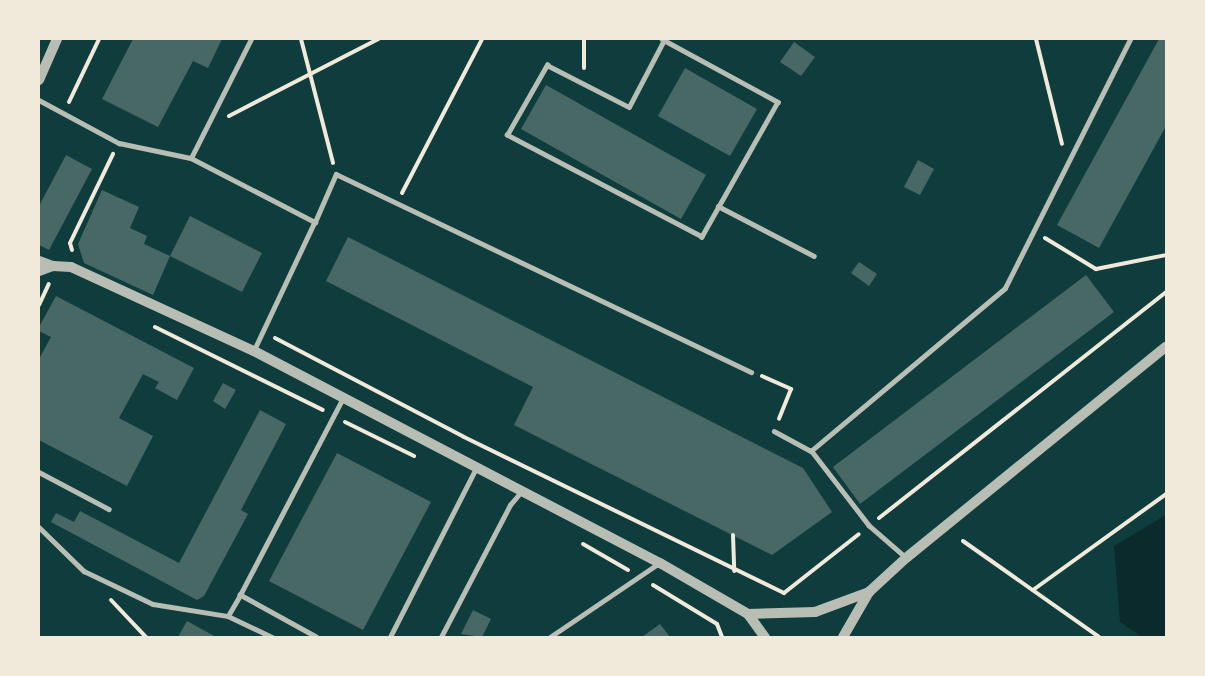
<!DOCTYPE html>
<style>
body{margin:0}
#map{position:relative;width:1205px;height:676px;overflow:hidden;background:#0f3d3e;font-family:Inter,sans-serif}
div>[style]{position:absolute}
.water>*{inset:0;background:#0a2a2b}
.building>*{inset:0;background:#486865}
.path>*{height:4px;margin:-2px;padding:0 2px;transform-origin:2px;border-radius:2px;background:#f1e9da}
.service>*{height:4.5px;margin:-2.25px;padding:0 2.25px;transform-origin:2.25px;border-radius:2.25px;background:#b8beb3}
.tertiary>*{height:10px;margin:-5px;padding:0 5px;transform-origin:5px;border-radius:5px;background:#b8beb3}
span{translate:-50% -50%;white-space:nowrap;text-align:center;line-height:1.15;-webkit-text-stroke:5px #f1e9da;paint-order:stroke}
.frame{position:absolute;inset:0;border:40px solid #f1e9da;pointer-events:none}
</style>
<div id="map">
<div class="water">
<i style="clip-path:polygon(1166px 515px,1166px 637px,1142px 637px,1120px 622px,1114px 546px)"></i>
</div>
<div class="building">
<i style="clip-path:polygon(133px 39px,222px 39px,208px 68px,193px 61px,158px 127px,102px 99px)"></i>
<i style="clip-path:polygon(1159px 39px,1166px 39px,1166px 126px,1099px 248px,1057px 225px)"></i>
<i style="clip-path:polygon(794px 42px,815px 57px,801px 76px,780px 62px)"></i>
<i style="clip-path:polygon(685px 68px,757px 109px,730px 156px,658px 116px)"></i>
<i style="clip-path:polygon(546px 85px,706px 175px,681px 219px,521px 129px)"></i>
<i style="clip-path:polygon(66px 155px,92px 169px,49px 250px,39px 245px,39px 206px)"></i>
<i style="clip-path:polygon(918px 160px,934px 169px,920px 195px,904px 187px)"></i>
<i style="clip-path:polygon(102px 190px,139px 207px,130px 228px,147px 236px,144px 244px,170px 256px,153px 295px,84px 263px,78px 244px)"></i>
<i style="clip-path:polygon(190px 216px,262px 253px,242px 292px,170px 256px)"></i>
<i style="clip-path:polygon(348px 237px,803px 468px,832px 512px,772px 555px,514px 425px,533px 387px,326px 281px)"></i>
<i style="clip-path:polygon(859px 262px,877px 274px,869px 286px,851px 273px)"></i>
<i style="clip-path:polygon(1086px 275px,1114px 312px,860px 504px,833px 467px)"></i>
<i style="clip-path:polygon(56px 296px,194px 368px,177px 400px,155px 388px,159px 382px,143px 374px,119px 418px,153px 436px,127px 486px,39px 440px,39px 359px,51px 337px,39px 331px,39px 327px)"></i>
<i style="clip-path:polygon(223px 383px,236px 390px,225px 409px,213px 401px)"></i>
<i style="clip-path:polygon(260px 410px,286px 424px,241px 510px,248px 514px,204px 596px,197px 600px,51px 522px,56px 513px,74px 522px,80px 511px,179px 563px)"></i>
<i style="clip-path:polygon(337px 453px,431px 502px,363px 630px,269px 581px)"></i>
<i style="clip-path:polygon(473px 610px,491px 619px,482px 637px,461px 634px)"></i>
<i style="clip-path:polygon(187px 621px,216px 637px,178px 637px)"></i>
<i style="clip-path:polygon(660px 624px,670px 637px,642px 637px)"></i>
</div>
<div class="path">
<i style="left:301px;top:39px;width:128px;rotate:75.5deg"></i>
<i style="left:1036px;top:39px;width:108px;rotate:76.1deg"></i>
<i style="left:584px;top:68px;width:29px;rotate:-90deg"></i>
<i style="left:69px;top:102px;width:70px;rotate:-64.5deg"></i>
<i style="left:229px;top:116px;width:168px;rotate:-27.3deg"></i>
<i style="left:402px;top:193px;width:174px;rotate:-62.5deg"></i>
<i style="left:1045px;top:238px;width:60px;rotate:31.3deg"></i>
<i style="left:1096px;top:269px;width:71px;rotate:-11.3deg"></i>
<i style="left:72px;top:250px;width:7px;rotate:-106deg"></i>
<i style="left:70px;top:243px;width:99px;rotate:-64.2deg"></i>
<i style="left:39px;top:305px;width:23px;rotate:-65deg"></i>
<i style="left:155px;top:327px;width:187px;rotate:26.3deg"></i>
<i style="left:275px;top:338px;width:213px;rotate:27.6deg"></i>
<i style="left:464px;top:437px;width:356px;rotate:26deg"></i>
<i style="left:784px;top:593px;width:95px;rotate:-38.2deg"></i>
<i style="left:762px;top:376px;width:32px;rotate:24deg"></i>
<i style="left:791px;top:389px;width:32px;rotate:112deg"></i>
<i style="left:345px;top:422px;width:77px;rotate:26.2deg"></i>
<i style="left:879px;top:518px;width:365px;rotate:-38.2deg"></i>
<i style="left:733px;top:535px;width:36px;rotate:88deg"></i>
<i style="left:963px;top:541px;width:166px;rotate:35.2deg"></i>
<i style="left:583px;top:544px;width:52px;rotate:30deg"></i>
<i style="left:653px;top:585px;width:75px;rotate:31.4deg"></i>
<i style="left:717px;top:624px;width:14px;rotate:69deg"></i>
<i style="left:1033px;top:590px;width:164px;rotate:-35.8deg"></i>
<i style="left:111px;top:600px;width:51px;rotate:46.6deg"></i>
</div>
<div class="service">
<i style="left:662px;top:39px;width:132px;rotate:28.5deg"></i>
<i style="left:778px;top:102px;width:155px;rotate:119.4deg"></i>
<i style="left:702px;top:237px;width:220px;rotate:-152.4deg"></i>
<i style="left:507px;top:135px;width:81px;rotate:-60.3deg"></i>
<i style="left:547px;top:65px;width:92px;rotate:27.1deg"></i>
<i style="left:629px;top:107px;width:76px;rotate:-62.4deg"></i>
<i style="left:39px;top:100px;width:91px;rotate:28.3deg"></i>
<i style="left:119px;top:143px;width:74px;rotate:11.8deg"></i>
<i style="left:191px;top:158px;width:140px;rotate:27.3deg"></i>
<i style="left:315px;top:222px;width:143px;rotate:115.3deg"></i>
<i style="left:191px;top:158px;width:133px;rotate:-63.2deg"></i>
<i style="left:718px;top:206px;width:108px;rotate:27.5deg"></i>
<i style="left:315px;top:222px;width:52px;rotate:-66.4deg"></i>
<i style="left:336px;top:174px;width:460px;rotate:25.5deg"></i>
<i style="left:774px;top:431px;width:42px;rotate:28.4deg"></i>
<i style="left:39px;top:472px;width:79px;rotate:27.9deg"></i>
<i style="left:39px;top:527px;width:63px;rotate:44.4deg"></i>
<i style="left:84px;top:571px;width:76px;rotate:25.6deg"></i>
<i style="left:153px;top:604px;width:76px;rotate:9.1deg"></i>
<i style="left:228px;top:616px;width:49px;rotate:25.5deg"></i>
<i style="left:906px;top:558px;width:49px;rotate:-139.1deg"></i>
<i style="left:869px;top:526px;width:95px;rotate:-127.7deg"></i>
<i style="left:811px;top:451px;width:253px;rotate:-40deg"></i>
<i style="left:1005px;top:288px;width:279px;rotate:-63.3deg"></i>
<i style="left:228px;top:616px;width:24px;rotate:-60deg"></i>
<i style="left:316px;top:637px;width:87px;rotate:-151.1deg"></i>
<i style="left:240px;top:595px;width:222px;rotate:-62.4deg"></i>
<i style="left:390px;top:637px;width:190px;rotate:-63deg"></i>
<i style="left:441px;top:637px;width:149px;rotate:-62.4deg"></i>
<i style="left:510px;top:505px;width:17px;rotate:-50deg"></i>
<i style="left:550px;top:637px;width:130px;rotate:-34.1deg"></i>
</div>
<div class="tertiary">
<i style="left:39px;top:80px;width:45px;rotate:-66.3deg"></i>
<i style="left:39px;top:261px;width:15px;rotate:20deg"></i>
<i style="left:39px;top:271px;width:15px;rotate:-20deg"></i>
<i style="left:53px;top:266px;width:18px;rotate:3deg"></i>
<i style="left:71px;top:267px;width:201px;rotate:24.7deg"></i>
<i style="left:254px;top:351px;width:458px;rotate:27.6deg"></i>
<i style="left:660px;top:563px;width:102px;rotate:30.1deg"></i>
<i style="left:748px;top:614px;width:29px;rotate:54deg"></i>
<i style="left:748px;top:614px;width:67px;rotate:-1.7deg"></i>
<i style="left:815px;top:612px;width:58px;rotate:-20.3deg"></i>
<i style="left:843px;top:637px;width:52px;rotate:-60deg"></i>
<i style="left:869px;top:592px;width:50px;rotate:-42.6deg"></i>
<i style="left:906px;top:558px;width:335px;rotate:-39.1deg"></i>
</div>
<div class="frame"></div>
</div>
